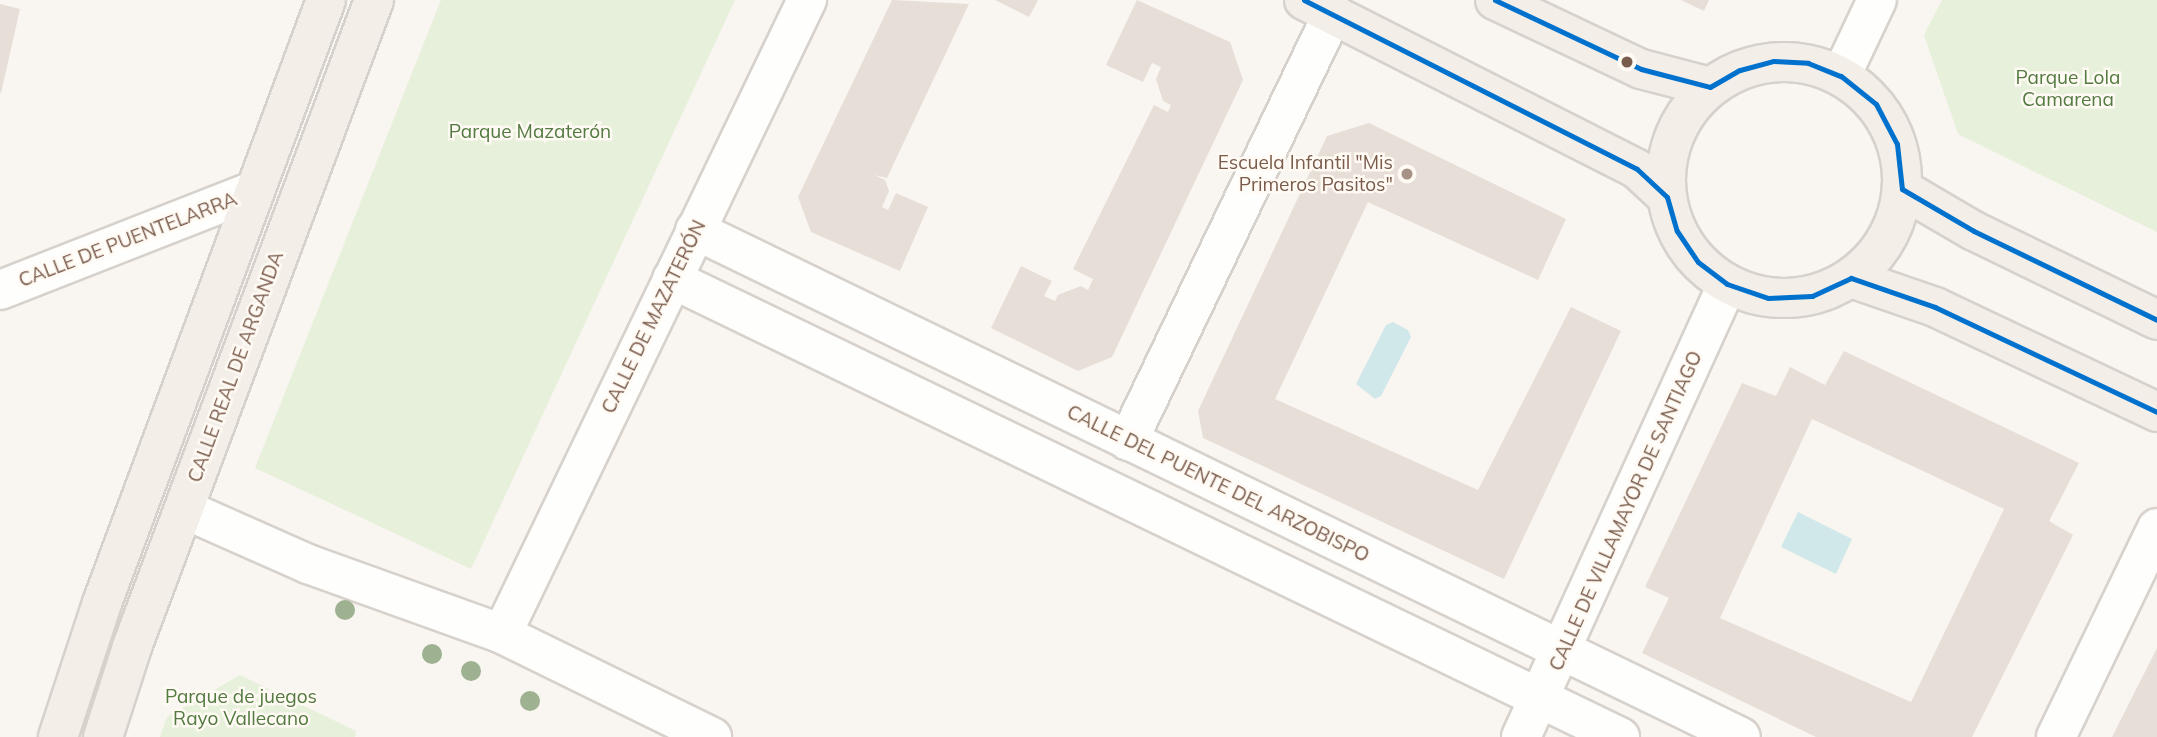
<!DOCTYPE html>
<meta charset="utf-8">
<style>
body{margin:0}
#map{position:relative;width:2157px;height:737px;overflow:hidden;background:#f9f5f0;font-family:Mulish,sans-serif}
div>[style]{position:absolute}
.green>*{inset:0;background:#e7f0db}
.water>*{inset:0;background:#d0e8ea}
.building>*{inset:0;background:#e6ded7}
.roads{filter:drop-shadow(2px 0 #d7d1cb) drop-shadow(-2px 0 #d7d1cb) drop-shadow(0 2px #d7d1cb) drop-shadow(0 -2px #d7d1cb)}
.minor>*{height:38px;margin:-19px;padding:0 19px;transform-origin:19px;border-radius:19px;background:#fefefd}
.major>*{height:38px;margin:-19px;padding:0 19px;transform-origin:19px;border-radius:19px;background:#f3eee8}
.major>.ring{margin:-19px;padding:0;box-sizing:content-box;background:none;border:38px solid #f3eee8;border-radius:50%}
.bus-1>*{height:5px;margin:-2.5px;padding:0 2.5px;transform-origin:2.5px;border-radius:2.5px;background:#0072ce}
.trees>*{width:20px;height:20px;margin:-10px;border-radius:50%;background:#9eb190}
.dots>*{width:19px;height:19px;translate:-50% -50%;box-sizing:border-box;border:4px solid #fffaf3;border-radius:50%}
span{translate:-50% -50%;white-space:nowrap;text-align:center;line-height:1.15;-webkit-text-stroke:5px #fffaf3;paint-order:stroke}
.park-label{font-size:19px;color:#537a41}
.poi-label{font-size:19px;color:#7a5c4d}
.right{translate:-100% -50%;text-align:right}
.street-label{font-size:19px;color:#7a5c4d}
</style>
<div id="map">
<div class="green">
<i style="clip-path:polygon(441px 0,735px 0,471px 569px,255px 468px)"></i>
<i style="clip-path:polygon(1942px 0,2157px 0,2157px 232px,1958px 134px,1924px 35px)"></i>
<i style="clip-path:polygon(240px 675px,356px 731px,355px 737px,160px 737px,167px 717px)"></i>
</div>
<div class="water">
<i style="clip-path:polygon(1393px 322px,1408px 330px,1411px 337px,1381px 396px,1375px 399px,1356px 384px,1386px 325px)"></i>
<i style="clip-path:polygon(1798px 512px,1852px 539px,1836px 574px,1781px 547px)"></i>
</div>
<div class="building">
<i style="clip-path:polygon(892px 0,969px 4px,887px 178px,874px 175px,885px 180px,889px 191px,882px 207px,888px 210px,896px 193px,928px 207px,900px 271px,811px 232px,798px 197px)"></i>
<i style="clip-path:polygon(995px 0,1038px 0,1029px 17px)"></i>
<i style="clip-path:polygon(1137px 0,1230px 42px,1243px 80px,1112px 357px,1078px 371px,991px 328px,1021px 266px,1052px 281px,1044px 296px,1055px 301px,1058px 295px,1081px 286px,1088px 290px,1093px 279px,1073px 269px,1154px 105px,1168px 112px,1171px 105px,1163px 101px,1156px 79px,1161px 67px,1152px 63px,1143px 82px,1106px 65px)"></i>
<i style="clip-path:polygon(1681px 0,1709px 0,1704px 11px)"></i>
<i style="clip-path:polygon(0 4px,20px 9px,1px 93px,0 93px)"></i>
<i style="clip-path:polygon(1369px 123px,1566px 219px,1538px 280px,1368px 202px,1275px 399px,1478px 490px,1571px 307px,1621px 331px,1504px 579px,1203px 438px,1198px 411px,1327px 136px)"></i>
<i style="clip-path:polygon(evenodd,1844px 351px,2079px 463px,2049px 521px,2073px 535px,1972px 737px,1816px 737px,1642px 653px,1669px 598px,1645px 587px,1742px 383px,1776px 396px,1790px 367px,1825px 385px,1844px 351px,1812px 419px,2004px 509px,1911px 702px,1720px 618px,1812px 419px)"></i>
<i style="clip-path:polygon(2157px 648px,2157px 737px,2112px 737px)"></i>
</div>
<div class="roads">
<div class="minor">
<i style="left:1841px;top:76px;width:84px;rotate:-64.7deg"></i>
<i style="left:695px;top:230px;width:1162px;rotate:25.86deg"></i>
<i style="left:672px;top:279px;width:1053px;rotate:25.79deg"></i>
<i style="left:0;top:290px;width:274px;rotate:-21.4deg"></i>
<i style="left:1128px;top:441px;width:475px;rotate:-64.4deg"></i>
<i style="left:184px;top:509px;width:136px;rotate:23.9deg"></i>
<i style="left:308px;top:564px;width:206px;rotate:19.8deg"></i>
<i style="left:502px;top:634px;width:234px;rotate:26.1deg"></i>
<i style="left:502px;top:634px;width:704px;rotate:-64.31deg"></i>
<i style="left:1521px;top:737px;width:498px;rotate:-65.5deg"></i>
<i style="left:2056px;top:737px;width:232px;rotate:-64.2deg"></i>
</div>
<div class="major">
<i style="left:1304px;top:0;width:373px;rotate:26.9deg"></i>
<i style="left:1637px;top:169px;width:41px;rotate:43deg"></i>
<i style="left:1495px;top:0;width:161px;rotate:25.3deg"></i>
<i style="left:1641px;top:69px;width:71px;rotate:14.6deg"></i>
<i class="ring" style="left:1666px;top:62px;width:198px;height:198px"></i>
<i style="left:1902px;top:189px;width:83px;rotate:30.3deg"></i>
<i style="left:1974px;top:231px;width:203px;rotate:25.9deg"></i>
<i style="left:1851px;top:278px;width:89px;rotate:19deg"></i>
<i style="left:1935px;top:307px;width:246px;rotate:25.3deg"></i>
<i style="left:58px;top:737px;width:141px;rotate:-71.8deg"></i>
<i style="left:102px;top:603px;width:643px;rotate:-69.62deg"></i>
<i style="left:103px;top:737px;width:95px;rotate:-72.1deg"></i>
<i style="left:132px;top:647px;width:691px;rotate:-69.49deg"></i>
</div>
</div>
<div class="bus-1">
<i style="left:1304px;top:0;width:373px;rotate:26.9deg"></i>
<i style="left:1637px;top:169px;width:41px;rotate:43deg"></i>
<i style="left:1667px;top:197px;width:35px;rotate:74deg"></i>
<i style="left:1677px;top:231px;width:37px;rotate:56deg"></i>
<i style="left:1698px;top:262px;width:36px;rotate:37deg"></i>
<i style="left:1727px;top:284px;width:43px;rotate:18.9deg"></i>
<i style="left:1768px;top:298px;width:44px;rotate:-2.6deg"></i>
<i style="left:1812px;top:296px;width:43px;rotate:-24.8deg"></i>
<i style="left:1851px;top:278px;width:89px;rotate:19deg"></i>
<i style="left:1935px;top:307px;width:246px;rotate:25.3deg"></i>
<i style="left:1495px;top:0;width:161px;rotate:25.3deg"></i>
<i style="left:1641px;top:69px;width:71px;rotate:14.6deg"></i>
<i style="left:1710px;top:87px;width:34px;rotate:-30deg"></i>
<i style="left:1740px;top:70px;width:35px;rotate:-15deg"></i>
<i style="left:1774px;top:61px;width:34px;rotate:3deg"></i>
<i style="left:1808px;top:63px;width:35px;rotate:22deg"></i>
<i style="left:1841px;top:76px;width:45px;rotate:38.7deg"></i>
<i style="left:1876px;top:104px;width:45px;rotate:62.3deg"></i>
<i style="left:1897px;top:144px;width:45px;rotate:83.7deg"></i>
<i style="left:1902px;top:189px;width:83px;rotate:30.3deg"></i>
<i style="left:1974px;top:231px;width:203px;rotate:25.9deg"></i>
</div>
<div class="trees">
<i style="left:345px;top:610px"></i>
<i style="left:432px;top:654px"></i>
<i style="left:471px;top:671px"></i>
<i style="left:530px;top:701px"></i>
</div>
<div class="dots">
<i style="left:1627px;top:62px;background:#7a5c4d"></i>
<i style="left:1407px;top:174px;background:#a69286"></i>
</div>
<div class="park-label">
<span style="left:2068px;top:89px">Parque Lola<br>Camarena</span>
<span style="left:530px;top:132px">Parque Mazaterón</span>
<span style="left:241px;top:708px">Parque de juegos<br>Rayo Vallecano</span>
</div>
<div class="poi-label">
<span class="right" style="left:1393px;top:174px">Escuela Infantil "Mis<br>Primeros Pasitos"</span>
</div>
<div class="street-label">
<span style="left:128px;top:240px;rotate:-21deg">CALLE DE PUENTELARRA</span>
<span style="left:654px;top:317px;rotate:-64deg">CALLE DE MAZATERÓN</span>
<span style="left:236px;top:367px;rotate:-70deg">CALLE REAL DE ARGANDA</span>
<span style="left:1218px;top:484px;rotate:26deg">CALLE DEL PUENTE DEL ARZOBISPO</span>
<span style="left:1626px;top:511px;rotate:-66deg">CALLE DE VILLAMAYOR DE SANTIAGO</span>
</div>
</div>
